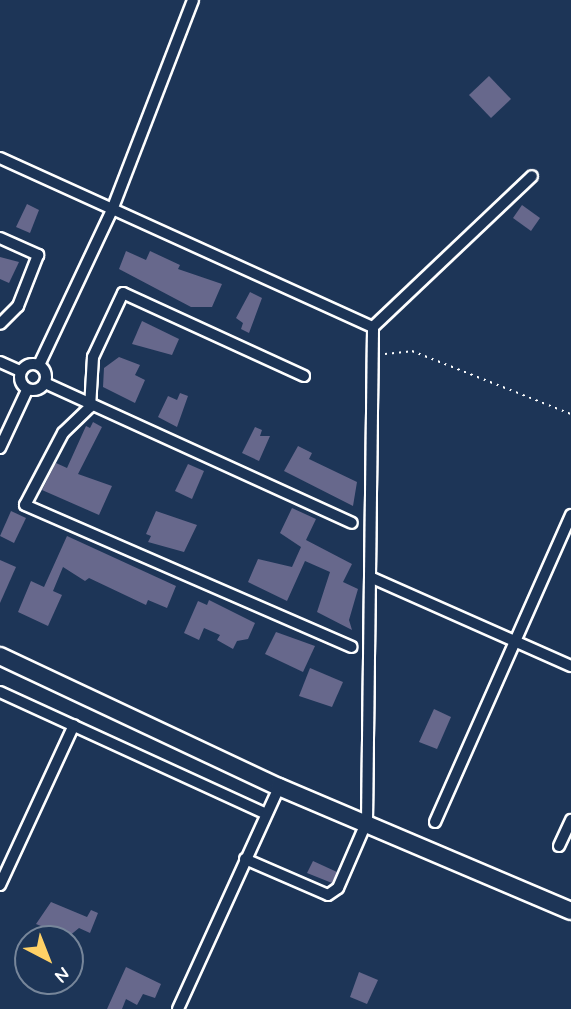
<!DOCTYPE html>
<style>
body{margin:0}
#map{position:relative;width:571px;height:1009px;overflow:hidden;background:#1d3557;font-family:Mynerve,sans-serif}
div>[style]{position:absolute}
.building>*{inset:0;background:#67688c}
.path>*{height:2px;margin-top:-1px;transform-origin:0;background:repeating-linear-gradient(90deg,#fff 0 2px,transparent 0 7px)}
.roads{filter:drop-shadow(2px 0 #fff) drop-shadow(-2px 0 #fff) drop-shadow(0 2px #fff) drop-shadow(0 -2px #fff)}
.street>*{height:10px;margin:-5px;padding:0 5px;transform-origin:5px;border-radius:5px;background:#1d3557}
.street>.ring{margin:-5px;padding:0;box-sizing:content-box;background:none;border:10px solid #1d3557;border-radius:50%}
.secondary>*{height:16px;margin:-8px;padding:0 8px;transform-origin:8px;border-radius:8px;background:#1d3557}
span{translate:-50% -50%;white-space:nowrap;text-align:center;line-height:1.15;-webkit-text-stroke:5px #1d3557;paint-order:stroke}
.north{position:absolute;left:14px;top:925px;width:70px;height:70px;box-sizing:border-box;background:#1d3557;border:2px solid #77869a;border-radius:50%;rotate:138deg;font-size:19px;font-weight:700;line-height:28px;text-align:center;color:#fff}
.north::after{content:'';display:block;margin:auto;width:24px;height:32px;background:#ffd166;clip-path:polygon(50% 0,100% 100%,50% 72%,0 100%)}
</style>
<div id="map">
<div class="building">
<i style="clip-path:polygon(489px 76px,511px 99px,491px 118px,469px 95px)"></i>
<i style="clip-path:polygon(27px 204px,39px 210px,30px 233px,16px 227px)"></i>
<i style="clip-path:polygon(522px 205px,540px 218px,531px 231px,513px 218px)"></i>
<i style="clip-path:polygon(126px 251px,146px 260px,150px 251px,180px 265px,178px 269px,222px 284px,212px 307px,191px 307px,119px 269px)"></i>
<i style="clip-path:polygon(0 257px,19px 262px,9px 283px,0 279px)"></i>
<i style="clip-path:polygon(250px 292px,262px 298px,249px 333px,241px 329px,243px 323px,236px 318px)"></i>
<i style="clip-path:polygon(142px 321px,179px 339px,172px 355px,132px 344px)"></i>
<i style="clip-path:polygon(119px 357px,140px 365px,135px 375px,145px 380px,135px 403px,103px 387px,104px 368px)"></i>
<i style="clip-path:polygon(180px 393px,188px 396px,177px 427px,158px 417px,168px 396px,177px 400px)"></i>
<i style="clip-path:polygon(93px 422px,102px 427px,78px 474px,112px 486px,99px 515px,42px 490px,56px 463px,67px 468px,86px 426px,90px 428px)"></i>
<i style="clip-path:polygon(255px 427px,262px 430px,260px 436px,270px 436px,259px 461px,242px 453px)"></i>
<i style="clip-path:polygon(298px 446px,312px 453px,309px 459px,357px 482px,353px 506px,284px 471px)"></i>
<i style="clip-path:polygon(188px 464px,204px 471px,192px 499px,175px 491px)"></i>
<i style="clip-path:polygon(292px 508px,316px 519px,306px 540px,352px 564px,343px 582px,358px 589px,349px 620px,352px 630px,317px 612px,330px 572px,305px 561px,287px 601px,248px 582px,258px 559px,292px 567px,301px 547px,280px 533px)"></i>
<i style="clip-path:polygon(11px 511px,26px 518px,14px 543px,0 536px)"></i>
<i style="clip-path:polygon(156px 511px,197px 525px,184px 552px,148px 542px,151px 536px,146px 534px)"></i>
<i style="clip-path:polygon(67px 536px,176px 586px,167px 608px,148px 600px,146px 605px,89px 578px,85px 581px,63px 567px,53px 591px,62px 595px,48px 626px,18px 612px,31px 581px,44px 587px)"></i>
<i style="clip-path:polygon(0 560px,16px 567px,0 603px)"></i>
<i style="clip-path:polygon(209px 600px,255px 623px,248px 639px,237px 641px,233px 649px,217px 640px,220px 635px,204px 628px,199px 640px,184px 633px,198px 601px,207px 605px)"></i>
<i style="clip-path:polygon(276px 632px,315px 646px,303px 672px,265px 654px)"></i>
<i style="clip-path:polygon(310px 668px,343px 682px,332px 707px,299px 696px)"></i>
<i style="clip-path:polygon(434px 709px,451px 717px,437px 749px,419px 742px)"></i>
<i style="clip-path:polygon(313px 861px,337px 872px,332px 883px,307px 873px)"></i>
<i style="clip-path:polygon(51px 902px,87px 917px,91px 910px,98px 913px,90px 933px,79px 928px,68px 937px,36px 924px)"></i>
<i style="clip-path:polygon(126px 967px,161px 984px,155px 998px,143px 994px,137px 1005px,126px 999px,122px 1009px,107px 1009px)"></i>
<i style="clip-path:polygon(359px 972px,378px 980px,367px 1004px,350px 997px)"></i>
</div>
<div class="path">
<i style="left:385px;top:354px;width:27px;rotate:-6deg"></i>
<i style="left:412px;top:351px;width:171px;rotate:21.6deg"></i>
</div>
<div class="roads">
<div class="street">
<i style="left:0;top:158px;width:409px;rotate:24.4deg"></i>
<i style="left:0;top:238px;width:42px;rotate:24.1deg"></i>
<i style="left:38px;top:255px;width:55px;rotate:111.4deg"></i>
<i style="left:18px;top:306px;width:25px;rotate:135deg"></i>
<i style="left:0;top:362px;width:22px;rotate:24deg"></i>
<i class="ring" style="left:20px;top:364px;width:16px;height:16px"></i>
<i style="left:39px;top:365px;width:171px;rotate:-64.8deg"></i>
<i style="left:112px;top:210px;width:225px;rotate:-68.9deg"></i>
<i style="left:304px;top:376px;width:199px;rotate:-155.4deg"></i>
<i style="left:123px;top:293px;width:71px;rotate:115.1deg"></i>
<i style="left:93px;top:357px;width:50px;rotate:93.4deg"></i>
<i style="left:90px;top:407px;width:37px;rotate:136deg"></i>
<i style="left:63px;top:433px;width:81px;rotate:117.8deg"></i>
<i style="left:25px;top:505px;width:356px;rotate:23.5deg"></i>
<i style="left:45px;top:383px;width:337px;rotate:24.5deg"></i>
<i style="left:0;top:448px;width:64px;rotate:-65deg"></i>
<i style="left:370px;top:577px;width:220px;rotate:23.9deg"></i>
<i style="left:0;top:692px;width:293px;rotate:24.6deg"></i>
<i style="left:435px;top:822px;width:336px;rotate:-66.1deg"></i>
<i style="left:559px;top:846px;width:29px;rotate:-65deg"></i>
<i style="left:245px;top:859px;width:90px;rotate:23.4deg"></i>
<i style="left:328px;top:895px;width:12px;rotate:-35deg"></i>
<i style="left:338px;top:888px;width:73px;rotate:-66.6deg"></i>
<i style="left:367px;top:821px;width:494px;rotate:-89.3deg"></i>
<i style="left:373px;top:327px;width:219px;rotate:-43.5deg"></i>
<i style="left:0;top:885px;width:176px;rotate:-65.2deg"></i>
<i style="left:178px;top:1009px;width:244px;rotate:-65.5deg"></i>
</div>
<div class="secondary">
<i style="left:0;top:656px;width:308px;rotate:25.2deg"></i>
<i style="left:279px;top:787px;width:317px;rotate:23deg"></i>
</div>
</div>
<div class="north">N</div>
</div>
